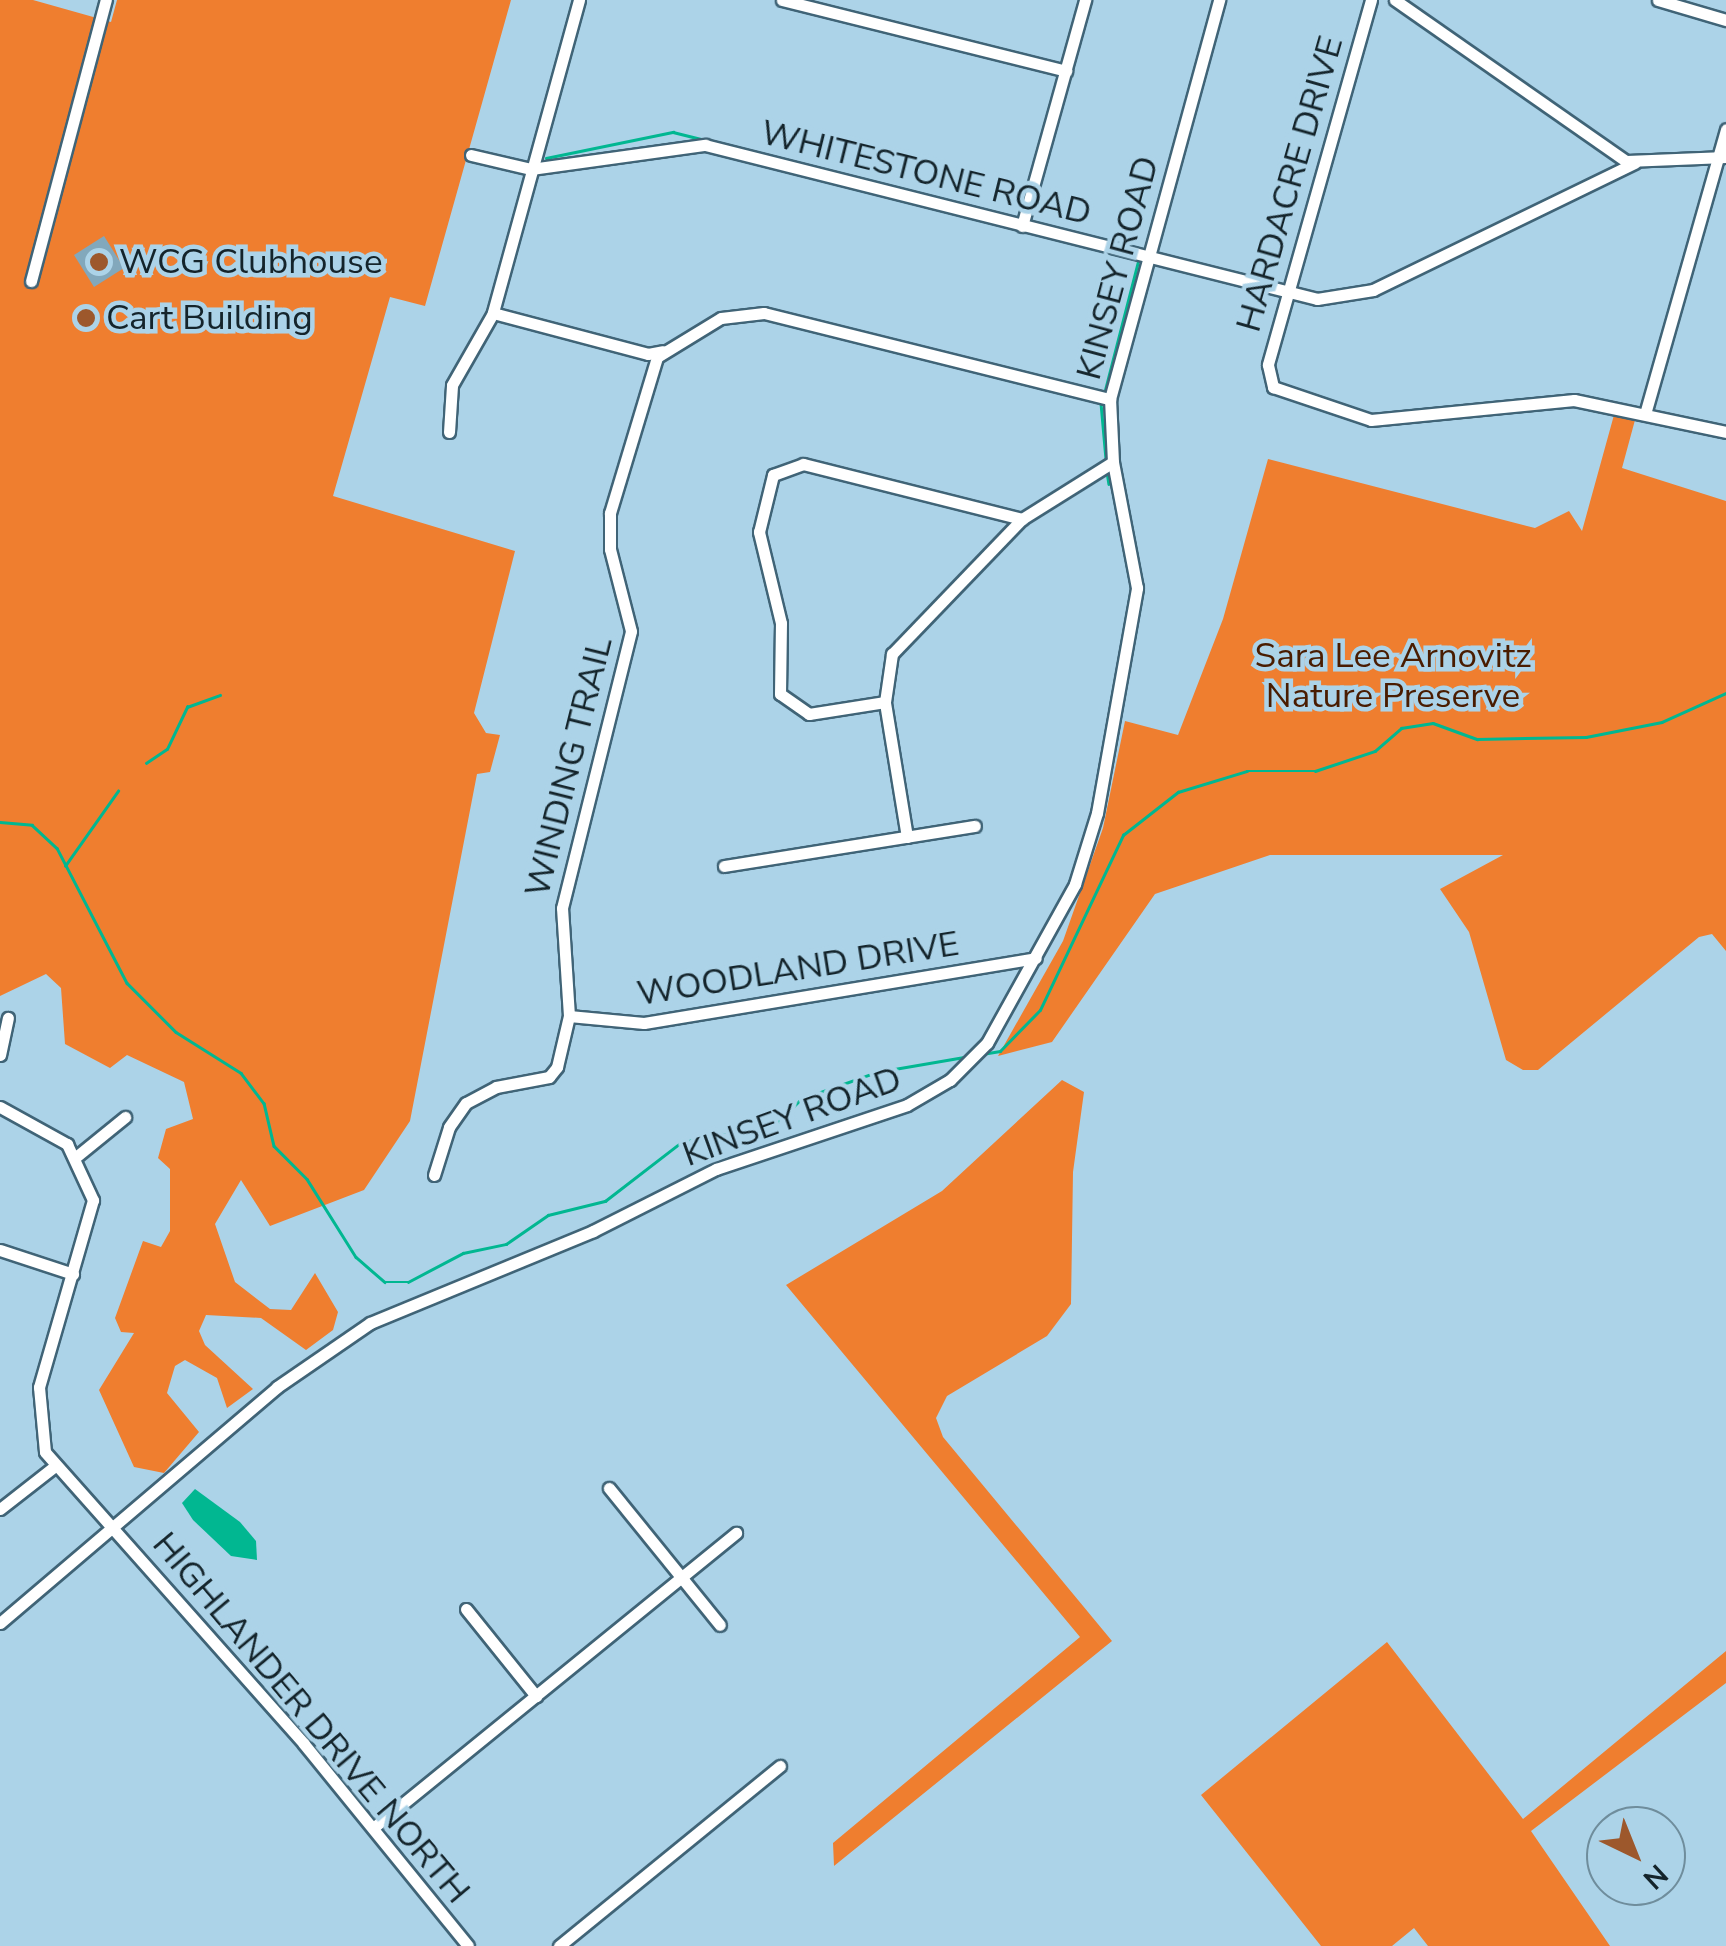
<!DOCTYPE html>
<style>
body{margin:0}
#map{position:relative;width:1726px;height:1946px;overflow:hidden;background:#acd3e8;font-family:"Nunito Sans",sans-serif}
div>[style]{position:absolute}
.green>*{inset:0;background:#ef7e2f}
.water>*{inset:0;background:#01b791}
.stream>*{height:2.5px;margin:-1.25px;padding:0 1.25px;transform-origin:1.25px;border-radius:1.25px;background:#01b791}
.building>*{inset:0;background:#82a8bc}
.roads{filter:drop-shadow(2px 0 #406477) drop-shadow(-2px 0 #406477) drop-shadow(0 2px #406477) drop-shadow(0 -2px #406477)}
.minor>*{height:11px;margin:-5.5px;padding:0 5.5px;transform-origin:5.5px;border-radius:5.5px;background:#fff}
.dots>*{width:28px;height:28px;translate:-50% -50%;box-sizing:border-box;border:5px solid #acd3e8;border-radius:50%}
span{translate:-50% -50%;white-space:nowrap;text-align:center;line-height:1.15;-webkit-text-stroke:9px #acd3e8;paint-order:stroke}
.street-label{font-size:35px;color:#14242b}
.poi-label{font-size:35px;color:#14242b}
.left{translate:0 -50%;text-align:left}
.park-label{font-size:35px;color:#491c00}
.north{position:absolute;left:1586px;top:1806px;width:100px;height:100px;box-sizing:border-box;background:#acd3e8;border:2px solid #6f8d9c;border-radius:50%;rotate:137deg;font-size:28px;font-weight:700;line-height:40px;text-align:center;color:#14242b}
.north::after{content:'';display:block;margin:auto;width:35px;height:45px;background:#9d582c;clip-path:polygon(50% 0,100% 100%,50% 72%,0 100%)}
</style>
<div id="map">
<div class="green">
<i style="clip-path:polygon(0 0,33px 0,111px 22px,117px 0,511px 0,425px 306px,390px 297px,333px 496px,515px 551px,474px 713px,486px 733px,500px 735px,490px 772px,477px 774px,410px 1121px,364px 1190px,270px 1226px,241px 1180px,215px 1224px,235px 1282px,270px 1309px,291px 1310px,315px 1273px,338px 1312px,333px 1330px,306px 1350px,261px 1318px,206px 1315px,199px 1331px,205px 1345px,253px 1389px,227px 1408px,217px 1378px,185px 1360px,175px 1366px,167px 1393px,199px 1432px,164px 1473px,134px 1467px,99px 1390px,134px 1333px,121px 1332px,115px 1318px,143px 1241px,161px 1247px,170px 1231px,170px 1169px,158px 1158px,166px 1129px,193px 1119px,184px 1082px,127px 1055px,110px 1068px,65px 1044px,61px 988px,46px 974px,0 996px)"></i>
<i style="clip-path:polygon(1614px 415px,1635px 420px,1622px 468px,1726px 501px,1726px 951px,1712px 934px,1699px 937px,1538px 1070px,1523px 1070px,1506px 1060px,1469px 932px,1440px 889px,1503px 855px,1270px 855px,1155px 894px,1052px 1042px,998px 1056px,1063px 941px,1103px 828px,1125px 721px,1178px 735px,1223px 619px,1268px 459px,1535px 528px,1569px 511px,1582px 531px)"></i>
<i style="clip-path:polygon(1062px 1080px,1084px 1092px,1073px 1172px,1071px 1304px,1047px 1336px,947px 1396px,936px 1418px,943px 1437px,1112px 1641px,834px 1866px,833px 1843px,1080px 1637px,786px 1285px,942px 1191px)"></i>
<i style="clip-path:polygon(1387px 1642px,1523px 1819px,1726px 1651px,1726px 1683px,1531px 1831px,1610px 1946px,1428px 1946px,1414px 1928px,1392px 1946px,1321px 1946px,1201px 1795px)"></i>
</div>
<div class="water">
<i style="clip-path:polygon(195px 1489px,240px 1522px,256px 1541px,257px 1560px,231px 1556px,193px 1520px,182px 1503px)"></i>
</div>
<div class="stream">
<i style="left:546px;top:158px;width:130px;rotate:-11.6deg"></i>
<i style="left:673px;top:132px;width:334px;rotate:14deg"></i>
<i style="left:1105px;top:390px;width:136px;rotate:-75.6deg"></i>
<i style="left:1101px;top:403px;width:56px;rotate:84.9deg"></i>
<i style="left:1107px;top:472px;width:12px;rotate:81deg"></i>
<i style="left:146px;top:763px;width:25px;rotate:-34deg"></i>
<i style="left:167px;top:749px;width:47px;rotate:-64.5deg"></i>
<i style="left:187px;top:707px;width:35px;rotate:-20deg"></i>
<i style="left:0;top:822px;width:32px;rotate:5deg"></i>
<i style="left:32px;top:825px;width:34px;rotate:43deg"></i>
<i style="left:57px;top:848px;width:152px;rotate:62.6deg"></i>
<i style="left:127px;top:983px;width:69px;rotate:45deg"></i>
<i style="left:176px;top:1032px;width:77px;rotate:32.2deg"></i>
<i style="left:241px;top:1073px;width:38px;rotate:53deg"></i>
<i style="left:264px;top:1103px;width:44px;rotate:76.9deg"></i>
<i style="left:274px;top:1146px;width:47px;rotate:45deg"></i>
<i style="left:307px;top:1179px;width:92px;rotate:57.9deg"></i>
<i style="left:356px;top:1257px;width:38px;rotate:41deg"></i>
<i style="left:385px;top:1282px;width:23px"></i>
<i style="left:408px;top:1282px;width:62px;rotate:-27.8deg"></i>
<i style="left:463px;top:1253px;width:44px;rotate:-11.8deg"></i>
<i style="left:506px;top:1244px;width:51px;rotate:-34.6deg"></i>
<i style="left:548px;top:1215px;width:59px;rotate:-13.8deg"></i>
<i style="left:605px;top:1201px;width:93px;rotate:-37.6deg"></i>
<i style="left:679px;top:1144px;width:39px;rotate:-17deg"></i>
<i style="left:716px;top:1133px;width:30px;rotate:8deg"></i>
<i style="left:746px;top:1137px;width:29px;rotate:-20deg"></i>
<i style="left:773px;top:1127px;width:40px;rotate:-45deg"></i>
<i style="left:801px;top:1099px;width:81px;rotate:-19.6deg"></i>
<i style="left:877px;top:1072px;width:88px;rotate:-9.8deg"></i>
<i style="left:65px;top:866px;width:92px;rotate:-54.8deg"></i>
<i style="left:982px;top:1054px;width:18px;rotate:-9deg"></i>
<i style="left:1000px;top:1051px;width:57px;rotate:-45.7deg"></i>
<i style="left:1040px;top:1010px;width:194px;rotate:-64.6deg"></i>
<i style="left:1123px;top:835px;width:70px;rotate:-38deg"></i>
<i style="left:1178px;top:792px;width:72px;rotate:-16.9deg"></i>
<i style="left:1247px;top:771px;width:68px"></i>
<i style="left:1315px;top:771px;width:63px;rotate:-18.4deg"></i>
<i style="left:1375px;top:751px;width:35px;rotate:-41deg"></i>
<i style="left:1401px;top:728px;width:32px;rotate:-9deg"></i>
<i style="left:1433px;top:723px;width:47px;rotate:20deg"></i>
<i style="left:1477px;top:739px;width:109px;rotate:-1.1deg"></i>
<i style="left:1586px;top:737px;width:77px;rotate:-11.2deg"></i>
<i style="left:1662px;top:722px;width:70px;rotate:-24.4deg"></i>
</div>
<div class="building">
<i style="clip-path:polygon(104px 236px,124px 268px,94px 287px,74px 255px)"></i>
</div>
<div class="roads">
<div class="minor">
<i style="left:579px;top:0;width:325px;rotate:105.4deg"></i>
<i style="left:493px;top:313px;width:160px;rotate:14.8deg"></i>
<i style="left:648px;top:354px;width:15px;rotate:-11deg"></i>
<i style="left:782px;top:0;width:293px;rotate:14deg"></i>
<i style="left:1371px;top:0;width:379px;rotate:105.8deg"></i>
<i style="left:1268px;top:365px;width:23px;rotate:77deg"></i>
<i style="left:1273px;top:387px;width:103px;rotate:18.6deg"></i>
<i style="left:1371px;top:420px;width:204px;rotate:-5.6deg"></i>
<i style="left:1574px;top:400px;width:155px;rotate:11.9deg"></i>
<i style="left:1395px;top:0;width:282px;rotate:34.9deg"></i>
<i style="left:1626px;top:161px;width:100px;rotate:-2.3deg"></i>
<i style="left:1658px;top:0;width:71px;rotate:16.4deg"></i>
<i style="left:471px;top:155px;width:62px;rotate:13.1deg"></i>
<i style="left:531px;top:169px;width:176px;rotate:-7.9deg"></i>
<i style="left:705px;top:145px;width:631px;rotate:14.12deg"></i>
<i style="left:1317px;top:299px;width:57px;rotate:-9.1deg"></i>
<i style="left:1373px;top:290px;width:291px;rotate:-25.9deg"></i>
<i style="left:1022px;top:226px;width:235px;rotate:-74.4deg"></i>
<i style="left:31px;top:281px;width:291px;rotate:-75.1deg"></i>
<i style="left:1645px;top:414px;width:296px;rotate:-74.1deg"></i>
<i style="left:449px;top:432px;width:47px;rotate:-86.3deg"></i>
<i style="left:452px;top:385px;width:83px;rotate:-60.3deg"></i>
<i style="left:885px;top:702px;width:77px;rotate:171deg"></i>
<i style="left:809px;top:714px;width:35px;rotate:-145deg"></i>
<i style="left:780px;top:694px;width:71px;rotate:-89.2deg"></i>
<i style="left:781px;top:623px;width:94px;rotate:-103.6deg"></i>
<i style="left:759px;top:532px;width:59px;rotate:-76.2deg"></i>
<i style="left:773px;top:475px;width:32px;rotate:-20deg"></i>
<i style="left:803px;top:464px;width:226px;rotate:14.1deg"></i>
<i style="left:907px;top:837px;width:137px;rotate:-99.3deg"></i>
<i style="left:885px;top:702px;width:49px;rotate:-81.7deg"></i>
<i style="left:892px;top:654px;width:187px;rotate:-46.1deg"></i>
<i style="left:1022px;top:519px;width:107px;rotate:-32.1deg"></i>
<i style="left:724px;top:866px;width:254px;rotate:-9.1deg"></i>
<i style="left:569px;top:1016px;width:75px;rotate:5.3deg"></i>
<i style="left:644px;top:1023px;width:397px;rotate:-9.4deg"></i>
<i style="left:0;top:1055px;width:38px;rotate:-78deg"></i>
<i style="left:0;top:1107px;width:77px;rotate:28.9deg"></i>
<i style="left:67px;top:1144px;width:62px;rotate:65.1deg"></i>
<i style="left:93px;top:1200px;width:195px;rotate:106.1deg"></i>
<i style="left:39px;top:1387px;width:65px;rotate:84.7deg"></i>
<i style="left:45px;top:1452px;width:390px;rotate:48.4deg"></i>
<i style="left:304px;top:1744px;width:260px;rotate:50.9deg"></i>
<i style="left:77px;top:1156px;width:62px;rotate:-39.1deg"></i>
<i style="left:434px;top:1175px;width:50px;rotate:-72.6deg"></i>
<i style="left:449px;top:1127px;width:29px;rotate:-55deg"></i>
<i style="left:466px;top:1103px;width:34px;rotate:-28deg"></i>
<i style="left:496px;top:1087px;width:54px;rotate:-10.7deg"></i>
<i style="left:549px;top:1077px;width:13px;rotate:-51deg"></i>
<i style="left:557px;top:1067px;width:52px;rotate:-76.8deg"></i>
<i style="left:569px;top:1016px;width:108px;rotate:-93.7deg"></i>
<i style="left:562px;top:908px;width:285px;rotate:-76deg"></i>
<i style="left:631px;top:631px;width:85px;rotate:-104.4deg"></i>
<i style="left:610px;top:549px;width:36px;rotate:-90deg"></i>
<i style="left:610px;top:513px;width:163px;rotate:-73.2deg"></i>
<i style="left:657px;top:357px;width:75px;rotate:-31.4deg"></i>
<i style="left:721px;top:318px;width:43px;rotate:-6.6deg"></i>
<i style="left:764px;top:313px;width:357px;rotate:14deg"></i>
<i style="left:0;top:1250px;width:77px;rotate:18.2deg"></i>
<i style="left:609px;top:1488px;width:176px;rotate:51deg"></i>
<i style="left:0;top:1509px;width:70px;rotate:-38deg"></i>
<i style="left:466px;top:1609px;width:112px;rotate:51.2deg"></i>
<i style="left:0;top:1623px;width:364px;rotate:-40.4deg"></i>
<i style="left:277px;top:1387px;width:113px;rotate:-34.5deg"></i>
<i style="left:370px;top:1323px;width:241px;rotate:-22.4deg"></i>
<i style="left:593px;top:1231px;width:138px;rotate:-26.8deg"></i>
<i style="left:716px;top:1169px;width:201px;rotate:-18.5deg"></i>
<i style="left:907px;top:1105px;width:50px;rotate:-30.2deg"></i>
<i style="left:950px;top:1080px;width:52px;rotate:-45deg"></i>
<i style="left:987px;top:1043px;width:182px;rotate:-61deg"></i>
<i style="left:1075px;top:884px;width:74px;rotate:-72.8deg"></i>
<i style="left:1097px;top:813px;width:229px;rotate:-79.9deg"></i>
<i style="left:1137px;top:588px;width:128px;rotate:-100.8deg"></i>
<i style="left:1113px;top:462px;width:63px;rotate:-92.7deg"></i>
<i style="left:1110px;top:399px;width:414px;rotate:-74.7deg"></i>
<i style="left:373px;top:1828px;width:468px;rotate:-39.1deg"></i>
<i style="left:559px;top:1946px;width:285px;rotate:-39.2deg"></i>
</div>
</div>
<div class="dots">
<i style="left:99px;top:262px;background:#9d582c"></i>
<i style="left:86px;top:318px;background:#9d582c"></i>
</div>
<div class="street-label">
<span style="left:926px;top:173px;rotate:14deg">WHITESTONE ROAD</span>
<span style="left:1290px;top:184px;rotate:-74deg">HARDACRE DRIVE</span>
<span style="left:1118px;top:268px;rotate:-75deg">KINSEY ROAD</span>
<span style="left:569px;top:767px;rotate:-76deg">WINDING TRAIL</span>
<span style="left:798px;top:969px;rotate:-9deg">WOODLAND DRIVE</span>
<span style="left:792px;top:1117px;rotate:-20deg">KINSEY ROAD</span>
<span style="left:311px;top:1718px;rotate:50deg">HIGHLANDER DRIVE NORTH</span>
</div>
<div class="poi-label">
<span class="left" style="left:119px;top:262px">WCG Clubhouse</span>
<span class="left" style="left:106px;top:318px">Cart Building</span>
</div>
<div class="park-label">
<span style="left:1393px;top:676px">Sara Lee Arnovitz<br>Nature Preserve</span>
</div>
<div class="north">N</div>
</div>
